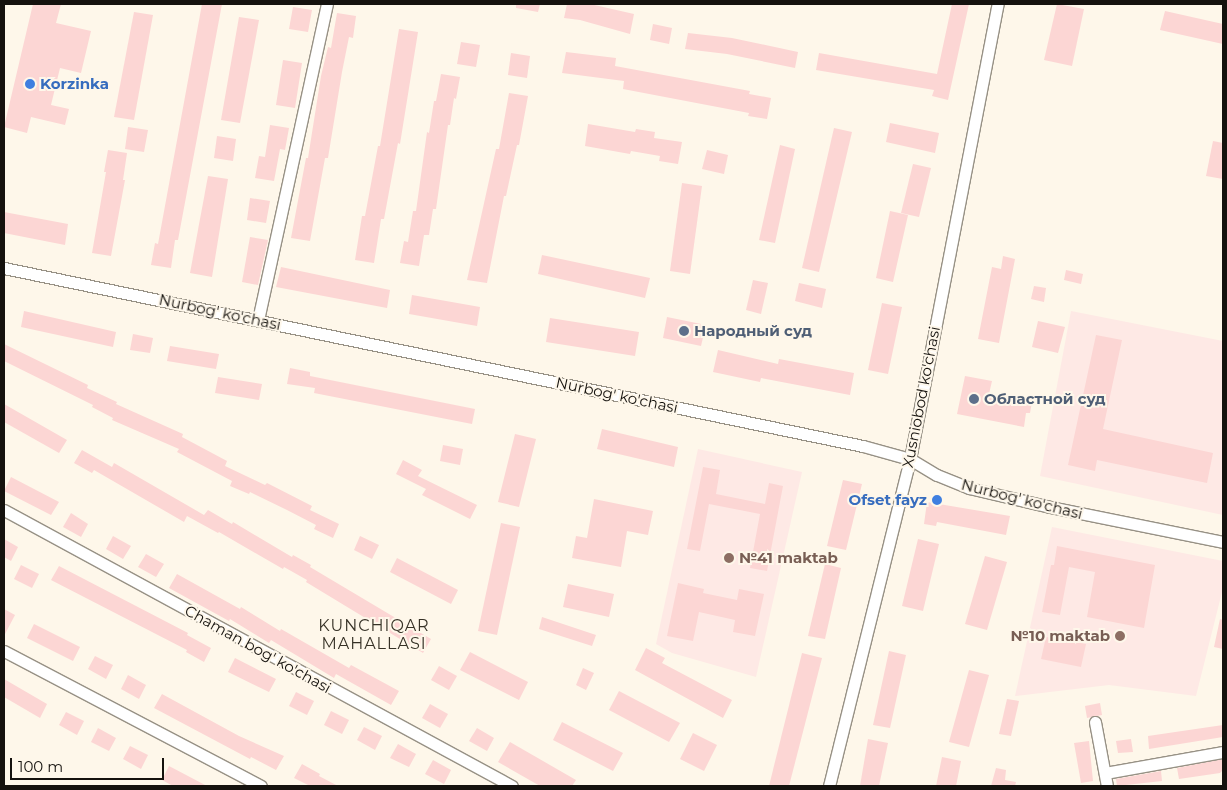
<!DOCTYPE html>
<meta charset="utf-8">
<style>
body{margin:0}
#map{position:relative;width:1227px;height:790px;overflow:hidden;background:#fef7ea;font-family:Montserrat,sans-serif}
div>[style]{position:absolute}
.education>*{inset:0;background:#fee9e5}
.building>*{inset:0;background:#fcd6d4}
.roads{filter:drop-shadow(1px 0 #979185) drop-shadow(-1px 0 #979185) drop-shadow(0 1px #979185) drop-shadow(0 -1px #979185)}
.minor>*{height:11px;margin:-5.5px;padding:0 5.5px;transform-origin:5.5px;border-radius:5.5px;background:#fff}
.dots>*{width:14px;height:14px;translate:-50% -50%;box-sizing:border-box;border:2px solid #fef7ea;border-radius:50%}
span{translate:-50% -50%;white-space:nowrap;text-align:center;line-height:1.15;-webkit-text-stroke:4px #fef7ea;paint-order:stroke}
.shop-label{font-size:15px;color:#366cbe;font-weight:700}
.left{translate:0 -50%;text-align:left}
.right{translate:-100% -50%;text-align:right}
.street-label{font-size:15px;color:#15120e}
.service-label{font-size:15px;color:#4e5e75;font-weight:700}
.education-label{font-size:15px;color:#785e54;font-weight:700}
.neighbourhood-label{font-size:16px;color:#363126;letter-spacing:1px}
.frame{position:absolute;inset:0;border:5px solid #15120e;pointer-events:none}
.scale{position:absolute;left:10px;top:758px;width:154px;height:22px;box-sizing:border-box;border:2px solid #15120e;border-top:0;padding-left:6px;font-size:15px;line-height:18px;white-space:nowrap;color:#15120e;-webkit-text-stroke:4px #fef7ea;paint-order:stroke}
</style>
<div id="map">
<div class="education">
<i style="clip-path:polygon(1071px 311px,1223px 341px,1223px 515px,1040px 476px)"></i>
<i style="clip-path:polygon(698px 449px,802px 472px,756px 677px,672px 653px,656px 644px)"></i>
<i style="clip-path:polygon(1052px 527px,1223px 561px,1223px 588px,1196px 696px,1109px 685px,1015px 696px)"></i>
</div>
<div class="building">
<i style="clip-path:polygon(33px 4px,61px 4px,56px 23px,91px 31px,81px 73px,60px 68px,51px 105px,69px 109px,65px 125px,31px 117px,27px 133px,4px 127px)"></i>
<i style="clip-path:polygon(202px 4px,222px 4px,178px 240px,175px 240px,171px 268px,151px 265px,155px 243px,158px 244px)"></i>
<i style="clip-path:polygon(516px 4px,540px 4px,538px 12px,516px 8px)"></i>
<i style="clip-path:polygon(567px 4px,590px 4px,634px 14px,630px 34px,580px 20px,564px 18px)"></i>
<i style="clip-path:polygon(952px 4px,969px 4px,948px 100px,932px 96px,934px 90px,816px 70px,819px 53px,937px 74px)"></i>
<i style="clip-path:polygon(1057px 4px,1084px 9px,1072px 66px,1044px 60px)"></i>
<i style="clip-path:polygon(293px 7px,312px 10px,308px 32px,289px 29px)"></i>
<i style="clip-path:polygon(1165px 11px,1223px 24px,1223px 44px,1160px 30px)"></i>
<i style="clip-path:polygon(134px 12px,153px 15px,134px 120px,114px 117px)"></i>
<i style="clip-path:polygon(337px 13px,356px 16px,353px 38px,349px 37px,342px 72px,328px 158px,325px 158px,310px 241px,291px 238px,306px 158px,308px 158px,321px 76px,328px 47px,331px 48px)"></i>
<i style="clip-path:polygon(239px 17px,259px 20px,240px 123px,221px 120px)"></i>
<i style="clip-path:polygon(653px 24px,672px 28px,669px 44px,650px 40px)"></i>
<i style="clip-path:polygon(399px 29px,418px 32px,400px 144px,398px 143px,384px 219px,381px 219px,374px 263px,355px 260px,362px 216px,365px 216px,378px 146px,380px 146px)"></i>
<i style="clip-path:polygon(688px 33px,732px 38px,798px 52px,795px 68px,727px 54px,685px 49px)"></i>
<i style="clip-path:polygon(461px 42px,480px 45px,476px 67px,457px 64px)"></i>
<i style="clip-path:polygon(566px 52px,616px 58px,615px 66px,750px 91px,749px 94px,771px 98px,767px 119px,748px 116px,749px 113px,623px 89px,624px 81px,562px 73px)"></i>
<i style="clip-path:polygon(511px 53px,530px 56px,527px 78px,508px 75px)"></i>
<i style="clip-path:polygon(283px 60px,302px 63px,295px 108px,276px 105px)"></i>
<i style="clip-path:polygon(441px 74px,460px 77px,456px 99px,454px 98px,450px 125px,448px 125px,436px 209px,433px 209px,429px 235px,424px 235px,419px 266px,400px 263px,404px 241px,408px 242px,413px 211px,416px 211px,427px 132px,429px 133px,434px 101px,436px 101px)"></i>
<i style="clip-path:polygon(509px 93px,528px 96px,519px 145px,517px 145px,506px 196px,504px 196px,487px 283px,467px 280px,496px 149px,499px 149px)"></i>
<i style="clip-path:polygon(890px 123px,939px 133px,935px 153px,886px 142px)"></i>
<i style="clip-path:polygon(588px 124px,635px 132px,636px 129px,655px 132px,654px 138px,682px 142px,678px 164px,659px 161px,660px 156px,631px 151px,630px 154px,585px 146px)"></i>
<i style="clip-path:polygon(270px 125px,289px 128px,285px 150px,280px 149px,274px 181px,255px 178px,259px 156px,265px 157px)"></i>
<i style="clip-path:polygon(128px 127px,148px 130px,144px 152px,125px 149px)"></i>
<i style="clip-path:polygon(834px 128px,852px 132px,819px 272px,802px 268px)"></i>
<i style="clip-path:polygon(217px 136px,236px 139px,233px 161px,214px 158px)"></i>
<i style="clip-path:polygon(1213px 141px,1223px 143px,1223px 179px,1206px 176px)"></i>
<i style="clip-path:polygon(780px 145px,795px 149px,775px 243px,759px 240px)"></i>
<i style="clip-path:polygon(108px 150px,127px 153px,123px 180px,125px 180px,111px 256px,92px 253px,106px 172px,104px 172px)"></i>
<i style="clip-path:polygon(707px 150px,728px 155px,724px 174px,702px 169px)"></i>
<i style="clip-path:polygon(913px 164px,931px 168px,919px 217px,901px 213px)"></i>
<i style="clip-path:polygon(208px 176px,228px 179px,212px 277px,190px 273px)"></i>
<i style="clip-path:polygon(682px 183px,702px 186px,690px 274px,670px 271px)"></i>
<i style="clip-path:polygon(250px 198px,270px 201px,266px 223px,247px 220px)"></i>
<i style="clip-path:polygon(890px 211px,908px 215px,893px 282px,876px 278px)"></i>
<i style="clip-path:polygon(4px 212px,68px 224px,65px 245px,4px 233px)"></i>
<i style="clip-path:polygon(250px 237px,268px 240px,258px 285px,242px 282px)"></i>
<i style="clip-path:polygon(542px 255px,650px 278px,645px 298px,538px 274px)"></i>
<i style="clip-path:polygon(1003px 256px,1015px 259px,999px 343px,978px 339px,992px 267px,1001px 269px)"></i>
<i style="clip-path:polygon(281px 267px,390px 290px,387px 308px,276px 287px)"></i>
<i style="clip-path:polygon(1066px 270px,1083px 274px,1081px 284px,1064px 280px)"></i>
<i style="clip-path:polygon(753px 280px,768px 283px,761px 314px,746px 310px)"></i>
<i style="clip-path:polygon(799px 283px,826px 289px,822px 308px,795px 301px)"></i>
<i style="clip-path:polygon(1034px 286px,1046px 288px,1044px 302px,1031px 299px)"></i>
<i style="clip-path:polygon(412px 295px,480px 307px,477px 326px,409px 314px)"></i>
<i style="clip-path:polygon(882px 303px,902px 307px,888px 374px,868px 370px)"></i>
<i style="clip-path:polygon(24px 311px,116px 332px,113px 347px,21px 327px)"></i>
<i style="clip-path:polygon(667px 317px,706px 325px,701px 346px,663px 338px)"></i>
<i style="clip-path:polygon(550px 318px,639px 332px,635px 356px,546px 342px)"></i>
<i style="clip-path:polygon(1038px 321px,1065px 327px,1058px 353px,1032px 347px)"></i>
<i style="clip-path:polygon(133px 334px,153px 338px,150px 353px,130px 350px)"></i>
<i style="clip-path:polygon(1096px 335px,1122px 340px,1103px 429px,1213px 453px,1207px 483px,1097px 460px,1095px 471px,1068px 465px)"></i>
<i style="clip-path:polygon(4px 344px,88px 385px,87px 388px,117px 402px,116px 404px,183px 434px,182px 437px,227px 461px,225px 466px,265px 485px,267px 483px,312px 506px,310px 510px,339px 524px,333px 538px,314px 529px,316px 525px,287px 510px,250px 492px,249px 494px,230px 486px,232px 481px,177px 452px,179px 449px,112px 420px,113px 418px,92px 407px,93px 405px,4px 361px)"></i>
<i style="clip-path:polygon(170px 346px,219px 354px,216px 369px,167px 361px)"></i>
<i style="clip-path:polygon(718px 350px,778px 364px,779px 359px,854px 373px,850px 395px,761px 378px,760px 382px,713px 372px)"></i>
<i style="clip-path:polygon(290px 368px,310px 372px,310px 376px,475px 409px,472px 424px,314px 393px,315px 388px,287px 384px)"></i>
<i style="clip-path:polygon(965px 376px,992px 381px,989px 394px,1032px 402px,1030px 413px,1026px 413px,1024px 427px,957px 414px)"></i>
<i style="clip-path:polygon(218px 377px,262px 384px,259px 400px,215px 393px)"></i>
<i style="clip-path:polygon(4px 404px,67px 440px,59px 453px,4px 422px)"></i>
<i style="clip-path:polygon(602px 429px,678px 447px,674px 467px,597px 449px)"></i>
<i style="clip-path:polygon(515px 434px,536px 439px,519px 507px,498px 502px)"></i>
<i style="clip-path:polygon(443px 445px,463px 449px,460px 465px,440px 461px)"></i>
<i style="clip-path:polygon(82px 450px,112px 467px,114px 463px,204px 515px,208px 510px,232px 524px,233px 522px,292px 557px,293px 555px,311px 565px,310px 567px,431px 639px,423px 653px,306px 582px,307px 580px,284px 567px,283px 569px,219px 532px,218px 533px,187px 516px,184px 522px,94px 470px,92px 473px,74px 463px)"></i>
<i style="clip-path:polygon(403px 460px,422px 470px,418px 476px,477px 505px,470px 519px,422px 495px,426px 489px,396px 474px)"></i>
<i style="clip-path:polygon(703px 467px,720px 470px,716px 494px,765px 504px,769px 483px,783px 486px,767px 571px,750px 568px,760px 514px,709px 504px,700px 551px,687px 549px)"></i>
<i style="clip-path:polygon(11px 477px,59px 502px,51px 515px,4px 491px)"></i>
<i style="clip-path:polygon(843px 480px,862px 484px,846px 550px,827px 546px)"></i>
<i style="clip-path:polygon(594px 499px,653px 511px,648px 535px,627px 531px,621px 567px,572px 558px,576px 536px,587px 538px)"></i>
<i style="clip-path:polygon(927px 502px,1010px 516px,1006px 535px,937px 522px,936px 526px,924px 524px)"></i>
<i style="clip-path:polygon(71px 513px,88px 524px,81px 537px,63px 527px)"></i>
<i style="clip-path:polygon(501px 523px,520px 527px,497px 635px,478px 631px)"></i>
<i style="clip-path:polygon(113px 536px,131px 546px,123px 559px,106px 549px)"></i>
<i style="clip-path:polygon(360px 536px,379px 545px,372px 559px,354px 550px)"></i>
<i style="clip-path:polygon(4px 539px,18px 547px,11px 561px,4px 557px)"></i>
<i style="clip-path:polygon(918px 539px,939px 544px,923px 611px,902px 606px)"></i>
<i style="clip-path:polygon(1057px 546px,1155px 565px,1144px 628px,1087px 617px,1095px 572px,1069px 567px,1060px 615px,1042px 612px,1051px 565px,1054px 565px)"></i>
<i style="clip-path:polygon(146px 554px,164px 564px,156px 577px,138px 567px)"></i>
<i style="clip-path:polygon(985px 556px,1007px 562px,987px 630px,965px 624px)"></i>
<i style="clip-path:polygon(397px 558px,458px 590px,451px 604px,390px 572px)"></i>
<i style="clip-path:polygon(825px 564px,841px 568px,825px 639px,808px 636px)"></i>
<i style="clip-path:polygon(21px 565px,39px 574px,32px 588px,14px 579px)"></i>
<i style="clip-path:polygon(59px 566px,188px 633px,187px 635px,211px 648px,204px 662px,186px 652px,187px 650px,51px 580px)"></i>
<i style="clip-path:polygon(177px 574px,240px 609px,241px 607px,280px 631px,281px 629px,349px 668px,351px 665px,399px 691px,391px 705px,336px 674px,334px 678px,271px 640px,269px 643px,230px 619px,229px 621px,169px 588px)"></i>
<i style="clip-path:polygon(678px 583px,704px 589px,703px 593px,737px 600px,739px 589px,764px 594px,755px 636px,733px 632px,735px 620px,699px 612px,693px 641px,667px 636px)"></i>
<i style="clip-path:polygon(568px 584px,614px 594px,609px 617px,563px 607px)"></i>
<i style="clip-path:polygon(4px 609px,15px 615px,4px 636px)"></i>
<i style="clip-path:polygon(542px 617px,596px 635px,592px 646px,539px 629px)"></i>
<i style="clip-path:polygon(1220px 619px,1223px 620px,1223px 649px,1214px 647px)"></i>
<i style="clip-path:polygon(34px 624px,80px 647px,73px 661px,27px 638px)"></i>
<i style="clip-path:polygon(1046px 637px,1086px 644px,1081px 667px,1041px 659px)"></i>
<i style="clip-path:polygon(646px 648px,665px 658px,662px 663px,732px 700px,723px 718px,635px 670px)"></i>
<i style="clip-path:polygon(889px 651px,906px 655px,890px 728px,873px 725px)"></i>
<i style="clip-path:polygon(470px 652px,528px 682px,519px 700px,460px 670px)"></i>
<i style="clip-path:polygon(802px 653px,822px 658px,789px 786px,769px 786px)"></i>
<i style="clip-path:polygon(95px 656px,113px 665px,106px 679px,88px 669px)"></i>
<i style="clip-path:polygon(235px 658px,276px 679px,269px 692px,228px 672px)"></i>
<i style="clip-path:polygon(439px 666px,457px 676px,449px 690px,431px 680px)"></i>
<i style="clip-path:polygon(583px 668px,594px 673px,586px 690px,576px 685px)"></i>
<i style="clip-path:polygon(969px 670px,989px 675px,969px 747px,949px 742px)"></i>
<i style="clip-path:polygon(128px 675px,146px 685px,139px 699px,121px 689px)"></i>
<i style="clip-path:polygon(4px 679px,47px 704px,40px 718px,4px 697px)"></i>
<i style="clip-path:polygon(619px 691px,680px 723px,669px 742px,609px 710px)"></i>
<i style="clip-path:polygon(296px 692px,314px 701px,307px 715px,289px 706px)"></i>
<i style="clip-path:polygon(162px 694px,239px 736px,284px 756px,276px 770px,251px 757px,250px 759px,154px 708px)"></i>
<i style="clip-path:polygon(1007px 699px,1019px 701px,1011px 736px,999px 734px)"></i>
<i style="clip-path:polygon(1100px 703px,1102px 715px,1087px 718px,1085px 706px)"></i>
<i style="clip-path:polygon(430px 704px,448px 714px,440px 728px,422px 718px)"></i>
<i style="clip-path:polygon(331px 711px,349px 720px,342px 734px,324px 725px)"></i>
<i style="clip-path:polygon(66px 712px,84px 721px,77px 735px,59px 725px)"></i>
<i style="clip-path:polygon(562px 722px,623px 753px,613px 771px,553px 740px)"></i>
<i style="clip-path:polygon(1223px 725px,1223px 737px,1149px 749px,1148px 736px)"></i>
<i style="clip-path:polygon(364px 727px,382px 736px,375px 750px,357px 740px)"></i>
<i style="clip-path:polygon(98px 728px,116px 738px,109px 751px,91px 742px)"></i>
<i style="clip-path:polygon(477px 728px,494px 738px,487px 751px,469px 741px)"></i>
<i style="clip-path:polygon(693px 733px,717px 745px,704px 771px,680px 759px)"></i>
<i style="clip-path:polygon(868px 739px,888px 743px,879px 786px,860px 786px)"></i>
<i style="clip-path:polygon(1131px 739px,1133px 752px,1118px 753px,1116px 741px)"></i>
<i style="clip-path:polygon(1089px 741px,1093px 781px,1081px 783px,1074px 743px)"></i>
<i style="clip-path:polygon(510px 742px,576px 780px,572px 786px,540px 786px,498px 762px)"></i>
<i style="clip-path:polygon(398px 744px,416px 754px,409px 767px,390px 758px)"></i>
<i style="clip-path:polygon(130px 746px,148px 755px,141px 769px,123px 759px)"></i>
<i style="clip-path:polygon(942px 757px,961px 761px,956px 786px,936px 786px)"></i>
<i style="clip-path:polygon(433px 760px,451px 770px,444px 784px,425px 774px)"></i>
<i style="clip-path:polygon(1218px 760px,1223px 760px,1223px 770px,1220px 773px,1179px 779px,1177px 768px)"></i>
<i style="clip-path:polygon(302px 764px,320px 774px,319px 776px,338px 786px,310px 786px,294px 778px)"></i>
<i style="clip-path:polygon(169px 766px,207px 786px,173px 786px,162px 780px)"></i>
<i style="clip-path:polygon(996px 768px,1006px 770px,1005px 780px,1016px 782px,1015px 786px,991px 786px)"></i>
<i style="clip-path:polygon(1161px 771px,1162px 781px,1117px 786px,1116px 779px)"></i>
</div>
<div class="roads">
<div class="minor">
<i style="left:4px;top:268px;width:877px;rotate:11.71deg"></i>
<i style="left:863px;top:446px;width:49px;rotate:15.5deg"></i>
<i style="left:910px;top:459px;width:31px;rotate:31deg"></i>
<i style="left:937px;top:475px;width:35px;rotate:22deg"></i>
<i style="left:969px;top:488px;width:83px;rotate:13.2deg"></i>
<i style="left:1050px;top:507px;width:177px;rotate:11.4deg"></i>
<i style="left:258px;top:320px;width:323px;rotate:-77.7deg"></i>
<i style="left:4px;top:510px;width:578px;rotate:28.52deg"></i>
<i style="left:4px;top:651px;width:290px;rotate:27.7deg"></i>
<i style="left:1095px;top:722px;width:65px;rotate:79.4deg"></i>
<i style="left:1105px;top:773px;width:120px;rotate:-10.1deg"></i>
<i style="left:829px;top:786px;width:337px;rotate:-76.1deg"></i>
<i style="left:910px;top:459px;width:463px;rotate:-79.1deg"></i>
</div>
</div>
<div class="dots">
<i style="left:30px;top:84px;background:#3f7fe0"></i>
<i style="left:684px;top:331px;background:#5c6f8a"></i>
<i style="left:974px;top:399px;background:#5c6f8a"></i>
<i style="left:937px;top:500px;background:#3f7fe0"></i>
<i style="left:729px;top:558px;background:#8d6e63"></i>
<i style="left:1120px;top:636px;background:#8d6e63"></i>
</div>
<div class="shop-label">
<span class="left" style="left:40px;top:84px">Korzinka</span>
<span class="right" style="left:927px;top:500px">Ofset fayz</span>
</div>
<div class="street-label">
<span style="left:220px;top:312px;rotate:12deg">Nurbog' ko'chasi</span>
<span style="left:617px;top:395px;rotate:12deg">Nurbog' ko'chasi</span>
<span style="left:921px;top:397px;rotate:-79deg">Xusniobod ko'chasi</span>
<span style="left:1022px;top:499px;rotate:14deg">Nurbog' ko'chasi</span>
<span style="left:258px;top:649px;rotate:29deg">Chaman bog' ko'chasi</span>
</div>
<div class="service-label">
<span class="left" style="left:694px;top:331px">Народный суд</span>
<span class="left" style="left:984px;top:399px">Областной суд</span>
</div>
<div class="education-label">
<span class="left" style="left:739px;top:558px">№41 maktab</span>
<span class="right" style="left:1110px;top:636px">№10 maktab</span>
</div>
<div class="neighbourhood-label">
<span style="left:374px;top:635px">KUNCHIQAR<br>MAHALLASI</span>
</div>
<div class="frame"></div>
<div class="scale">100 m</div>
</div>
